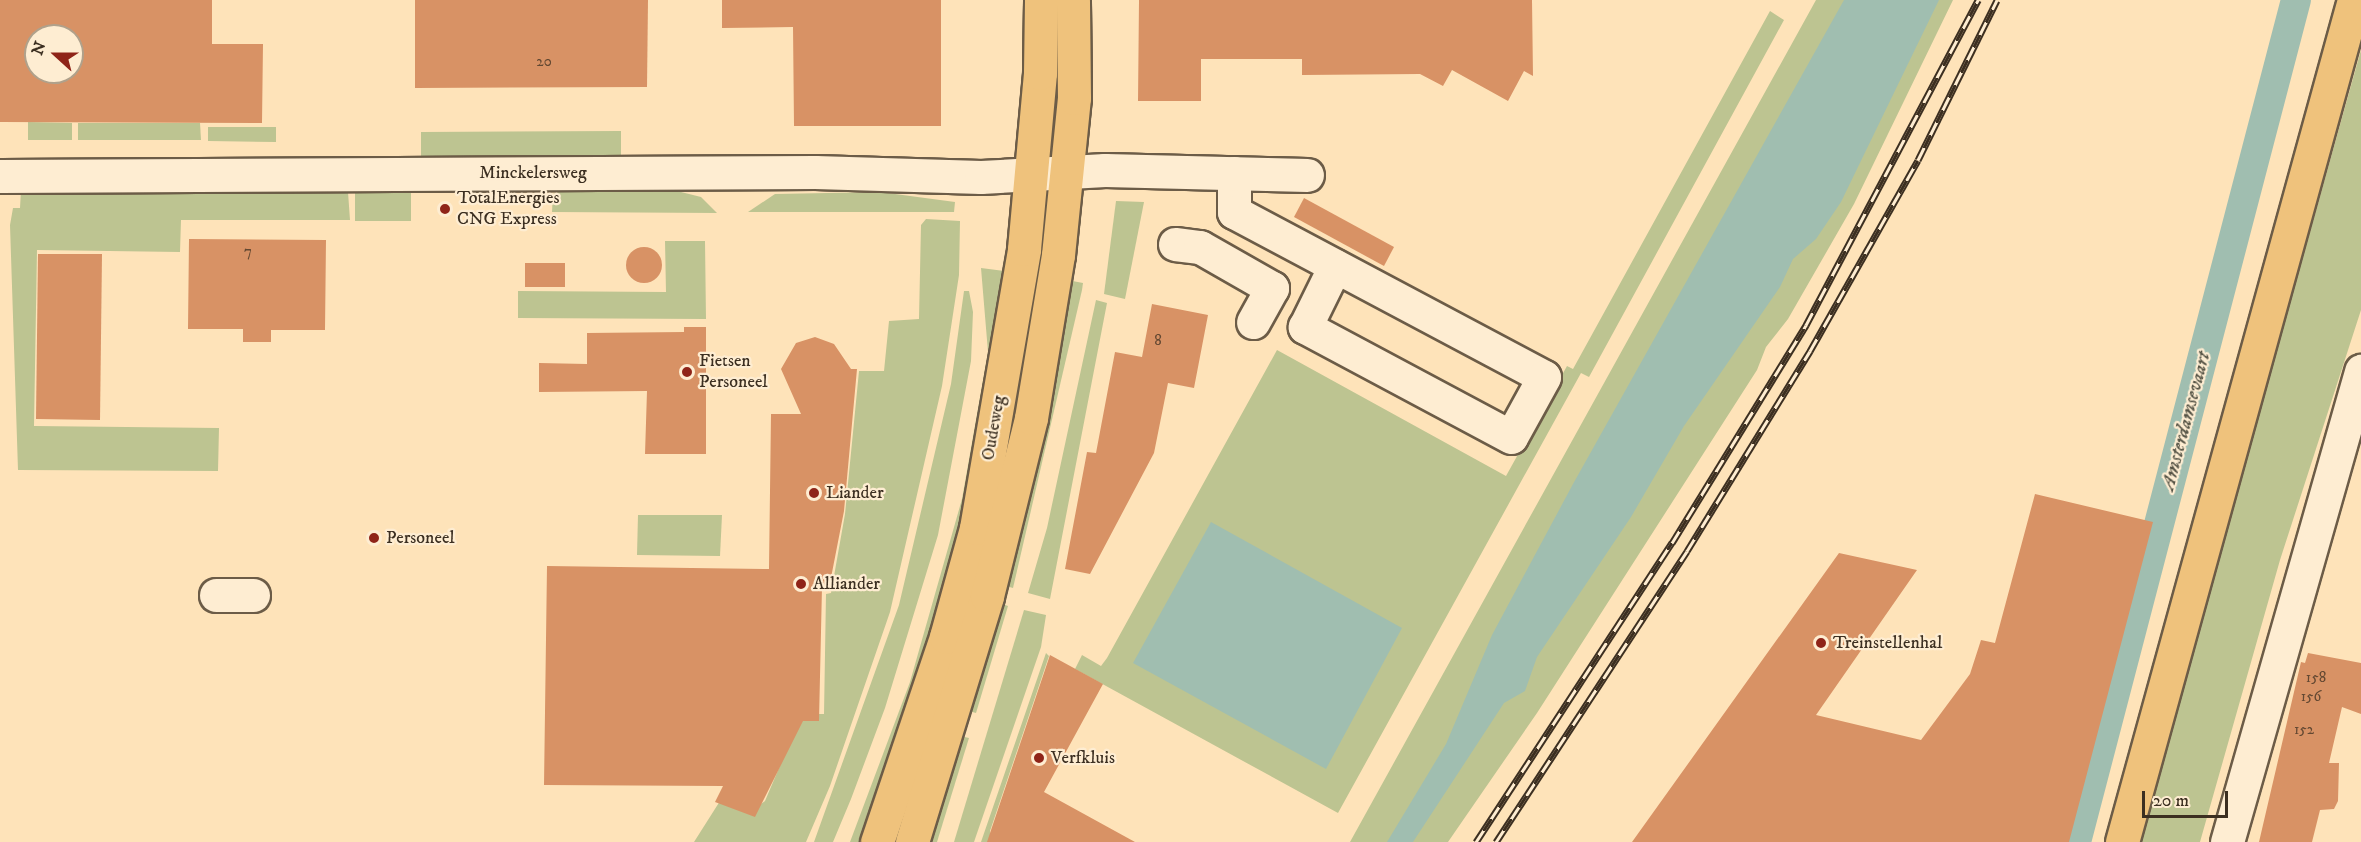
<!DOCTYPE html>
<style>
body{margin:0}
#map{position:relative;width:2361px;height:842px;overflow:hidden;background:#fee3b9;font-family:"IM FELL DW Pica",serif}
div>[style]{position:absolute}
.green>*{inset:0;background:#bdc491}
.water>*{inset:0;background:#a0beb0}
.canal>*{height:30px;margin:-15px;padding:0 15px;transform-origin:15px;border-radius:15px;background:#a0beb0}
.building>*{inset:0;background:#d89265}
.round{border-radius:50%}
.roads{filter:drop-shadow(2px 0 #6c5c47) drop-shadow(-2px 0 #6c5c47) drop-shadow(0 2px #6c5c47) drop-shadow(0 -2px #6c5c47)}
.minor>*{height:33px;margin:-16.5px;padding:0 16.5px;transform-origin:16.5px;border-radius:16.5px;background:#feedd2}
.major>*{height:33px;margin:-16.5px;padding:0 16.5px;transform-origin:16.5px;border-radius:16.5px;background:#efc27c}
.rail>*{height:7px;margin-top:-3.5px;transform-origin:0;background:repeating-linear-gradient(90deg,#feedd2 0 14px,#3c2f21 0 28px);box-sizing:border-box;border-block:2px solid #3c2f21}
.dots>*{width:16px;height:16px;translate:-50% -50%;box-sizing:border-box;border:3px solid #feedd2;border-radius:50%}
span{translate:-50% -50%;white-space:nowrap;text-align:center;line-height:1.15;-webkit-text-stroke:4.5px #feedd2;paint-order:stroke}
.number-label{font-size:15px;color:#634832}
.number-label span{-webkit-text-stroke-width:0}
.street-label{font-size:18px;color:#3c2f21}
.poi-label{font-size:18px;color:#3c2f21}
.left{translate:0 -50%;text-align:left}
.water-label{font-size:20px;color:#555345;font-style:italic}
.north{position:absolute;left:24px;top:24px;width:60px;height:60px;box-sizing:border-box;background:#feedd2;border:2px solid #b0a18b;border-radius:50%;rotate:291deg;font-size:16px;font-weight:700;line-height:24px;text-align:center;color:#3c2f21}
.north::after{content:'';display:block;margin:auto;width:21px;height:27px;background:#8f2418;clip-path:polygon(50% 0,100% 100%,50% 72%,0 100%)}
.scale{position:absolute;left:2142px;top:791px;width:86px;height:27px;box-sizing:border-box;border:3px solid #3c2f21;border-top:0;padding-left:8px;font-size:18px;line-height:21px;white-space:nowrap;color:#3c2f21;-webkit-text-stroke:4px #feedd2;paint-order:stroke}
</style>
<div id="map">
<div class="green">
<i style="clip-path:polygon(1816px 0,1953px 0,1854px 204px,1788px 319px,1766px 347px,1757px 370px,1537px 713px,1448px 842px,1350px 842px)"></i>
<i style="clip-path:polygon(1770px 11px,1784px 20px,1589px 377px,1581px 373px,1338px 813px,1075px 669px,1082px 655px,1101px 666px,1107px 658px,1277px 350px,1506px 476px,1567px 366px,1573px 369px)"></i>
<i style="clip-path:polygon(2361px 50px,2361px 310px,2280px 560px,2200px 842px,2139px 842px)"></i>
<i style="clip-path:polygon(28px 122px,72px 123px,72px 140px,28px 140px)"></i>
<i style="clip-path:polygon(78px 123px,200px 123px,201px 140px,78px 140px)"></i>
<i style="clip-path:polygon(208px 127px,276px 127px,276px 142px,208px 141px)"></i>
<i style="clip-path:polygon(621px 131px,621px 157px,612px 161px,421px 157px,421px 132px)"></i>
<i style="clip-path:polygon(21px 190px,348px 192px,350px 220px,181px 220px,180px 252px,37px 250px,34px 426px,219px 428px,218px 471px,18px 470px,10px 225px,13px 208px,20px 208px)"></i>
<i style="clip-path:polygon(355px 191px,411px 191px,411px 221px,355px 221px)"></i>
<i style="clip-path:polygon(562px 191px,677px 191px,701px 197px,717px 213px,552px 212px,553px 194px)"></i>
<i style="clip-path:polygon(880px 192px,955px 202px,954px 212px,748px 212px,775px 194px)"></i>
<i style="clip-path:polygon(1116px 201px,1144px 202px,1125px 299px,1104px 294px)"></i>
<i style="clip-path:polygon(926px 219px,960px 221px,959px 275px,942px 386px,890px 612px,830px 786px,806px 842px,694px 842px,727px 790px,757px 807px,765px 801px,802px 714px,824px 714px,826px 594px,831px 593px,845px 514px,859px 371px,884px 371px,889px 321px,919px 319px,921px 225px)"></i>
<i style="clip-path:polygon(665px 241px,705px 241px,706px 319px,518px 318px,518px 291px,666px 292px)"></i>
<i style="clip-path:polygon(981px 268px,1012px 272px,952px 576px,864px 842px,850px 842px,910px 682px,962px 499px,988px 352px)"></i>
<i style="clip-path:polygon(1062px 279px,1083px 283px,1082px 290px,1013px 588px,999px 584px)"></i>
<i style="clip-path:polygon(964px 291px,969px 291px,973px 312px,971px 361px,938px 535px,885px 708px,851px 799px,833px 842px,814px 842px,899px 605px,951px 384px)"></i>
<i style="clip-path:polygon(1096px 300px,1107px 303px,1050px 599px,1028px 593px,1047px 528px)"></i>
<i style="clip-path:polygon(638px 515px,722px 515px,720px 556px,637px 555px)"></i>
<i style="clip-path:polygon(994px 601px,1008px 606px,976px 713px,958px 708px)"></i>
<i style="clip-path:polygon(1024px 610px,1046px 615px,1041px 647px,974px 842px,954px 842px)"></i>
<i style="clip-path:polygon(1046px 653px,1049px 656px,990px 831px,990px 842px,981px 842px)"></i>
<i style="clip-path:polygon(960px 736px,969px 738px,937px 842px,923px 842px)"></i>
</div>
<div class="water">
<i style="clip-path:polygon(1844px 0,1939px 0,1841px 202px,1816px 239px,1793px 259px,1780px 287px,1684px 426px,1631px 517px,1537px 657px,1525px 691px,1504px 703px,1413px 842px,1387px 842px,1446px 744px,1492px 635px,1573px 484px)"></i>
<i style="clip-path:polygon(1211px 522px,1402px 628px,1326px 769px,1133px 663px)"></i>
</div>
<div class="canal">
<i style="left:2076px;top:842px;width:870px;rotate:-75.36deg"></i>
</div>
<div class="building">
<i style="clip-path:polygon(evenodd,0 0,212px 0,212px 44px,263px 44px,262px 123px,0 122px,0 0,36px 36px,72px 36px,72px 72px,36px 72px,36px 36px)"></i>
<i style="clip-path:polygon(415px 0,648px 0,647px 87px,415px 88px)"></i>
<i style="clip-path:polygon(722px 0,941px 0,941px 126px,794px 126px,793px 27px,722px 28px)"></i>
<i style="clip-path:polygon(1139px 0,1532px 0,1533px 76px,1524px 71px,1508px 101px,1452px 70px,1443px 86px,1420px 74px,1302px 75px,1302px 59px,1201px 59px,1201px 101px,1138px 101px)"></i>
<i style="clip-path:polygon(1304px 198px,1394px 247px,1384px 266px,1294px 217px)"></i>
<i style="clip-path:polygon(189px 239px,326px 240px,325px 330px,271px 330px,271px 342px,243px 342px,243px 329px,188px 329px)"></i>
<i class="round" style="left:626px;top:247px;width:36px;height:36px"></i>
<i style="clip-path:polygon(38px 254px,102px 254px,100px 420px,36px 419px)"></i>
<i style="clip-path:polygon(525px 263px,565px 263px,565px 287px,525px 287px)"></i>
<i style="clip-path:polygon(1152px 304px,1208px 315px,1194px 388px,1168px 383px,1154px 453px,1090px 574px,1065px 569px,1087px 452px,1096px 453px,1115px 352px,1142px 357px)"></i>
<i style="clip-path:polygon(684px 327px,706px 327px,706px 454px,645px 454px,647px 391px,539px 392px,539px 363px,587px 364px,587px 333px,684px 332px)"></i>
<i style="clip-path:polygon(815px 337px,834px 344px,851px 369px,857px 369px,844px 511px,829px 588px,822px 587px,819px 721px,803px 721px,755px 817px,715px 802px,723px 786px,544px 785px,547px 566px,769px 569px,771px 414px,801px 414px,781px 369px,796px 343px)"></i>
<i style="clip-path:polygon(2035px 494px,2153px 522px,2069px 842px,1632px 842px,1839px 553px,1917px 570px,1816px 715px,1921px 740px,1970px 674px,1981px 640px,1995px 643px)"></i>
<i style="clip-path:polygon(2308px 653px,2361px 663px,2361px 714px,2342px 707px,2329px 763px,2339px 763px,2338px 801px,2334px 809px,2320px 810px,2312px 842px,2259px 842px,2301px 662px,2305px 663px)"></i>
<i style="clip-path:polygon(1050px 655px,1103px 684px,1044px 792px,1135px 842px,987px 842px)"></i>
</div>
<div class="roads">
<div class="minor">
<i style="left:1234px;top:173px;width:39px;rotate:90deg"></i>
<i style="left:1234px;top:212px;width:351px;rotate:28deg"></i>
<i style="left:1544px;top:377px;width:68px;rotate:118.8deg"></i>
<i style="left:1511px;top:437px;width:234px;rotate:-151.9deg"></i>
<i style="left:1305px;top:327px;width:68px;rotate:-63.8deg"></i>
<i style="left:0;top:176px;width:815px;rotate:-0.28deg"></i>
<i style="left:815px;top:172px;width:166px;rotate:1.7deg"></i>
<i style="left:981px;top:177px;width:124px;rotate:-3.2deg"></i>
<i style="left:1105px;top:170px;width:202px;rotate:1.4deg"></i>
<i style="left:1175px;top:244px;width:25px;rotate:7deg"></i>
<i style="left:1200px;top:247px;width:83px;rotate:29.7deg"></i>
<i style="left:1272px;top:288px;width:39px;rotate:119deg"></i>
<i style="left:216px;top:595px;width:37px"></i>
<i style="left:2227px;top:842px;width:490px;rotate:-74.1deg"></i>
</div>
<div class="major">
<i style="left:877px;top:842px;width:216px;rotate:-71.4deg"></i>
<i style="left:946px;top:637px;width:113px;rotate:-74.6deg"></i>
<i style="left:976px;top:528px;width:283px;rotate:-80.2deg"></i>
<i style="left:1024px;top:249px;width:177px;rotate:-84.8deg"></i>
<i style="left:1040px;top:73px;width:73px;rotate:-89.2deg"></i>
<i style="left:912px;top:842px;width:257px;rotate:-73deg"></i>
<i style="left:987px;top:596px;width:183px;rotate:-76.1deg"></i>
<i style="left:1031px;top:418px;width:165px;rotate:-80.6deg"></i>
<i style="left:1058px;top:255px;width:158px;rotate:-84.2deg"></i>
<i style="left:1074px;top:98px;width:98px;rotate:-90.6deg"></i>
<i style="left:2122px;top:842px;width:873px;rotate:-74.6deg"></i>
</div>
</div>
<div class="rail">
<i style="left:1476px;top:842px;width:358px;rotate:-56.8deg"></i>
<i style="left:1672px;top:543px;width:256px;rotate:-58.4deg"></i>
<i style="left:1806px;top:325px;width:368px;rotate:-62.1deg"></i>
<i style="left:1496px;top:842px;width:348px;rotate:-56.7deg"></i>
<i style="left:1687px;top:551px;width:235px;rotate:-58.4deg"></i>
<i style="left:1810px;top:351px;width:219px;rotate:-60.5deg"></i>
<i style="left:1918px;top:160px;width:178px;rotate:-63.7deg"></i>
</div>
<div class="dots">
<i style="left:445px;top:209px;background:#8f2418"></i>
<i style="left:687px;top:372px;background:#8f2418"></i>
<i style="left:814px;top:493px;background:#8f2418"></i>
<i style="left:374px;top:538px;background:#8f2418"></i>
<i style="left:801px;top:584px;background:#8f2418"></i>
<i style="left:1821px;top:643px;background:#8f2418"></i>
<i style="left:1039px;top:758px;background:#8f2418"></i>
</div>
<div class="number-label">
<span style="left:544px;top:62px">20</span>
<span style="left:248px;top:252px">7</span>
<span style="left:1158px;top:341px">8</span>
<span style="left:2316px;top:678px">158</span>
<span style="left:2311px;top:697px">156</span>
<span style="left:2304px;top:730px">152</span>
</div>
<div class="street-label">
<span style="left:533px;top:173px">Minckelersweg</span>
<span style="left:994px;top:428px;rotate:-80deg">Oudeweg</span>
</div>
<div class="poi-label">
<span class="left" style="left:457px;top:209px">TotalEnergies<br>CNG Express</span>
<span class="left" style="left:699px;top:372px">Fietsen<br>Personeel</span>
<span class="left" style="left:826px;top:493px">Liander</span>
<span class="left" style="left:386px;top:538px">Personeel</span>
<span class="left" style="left:813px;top:584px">Alliander</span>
<span class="left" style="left:1833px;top:643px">Treinstellenhal</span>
<span class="left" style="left:1051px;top:758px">Verfkluis</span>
</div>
<div class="water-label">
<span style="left:2186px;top:421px;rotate:-75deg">Amsterdamsevaart</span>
</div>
<div class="north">N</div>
<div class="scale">20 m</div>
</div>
